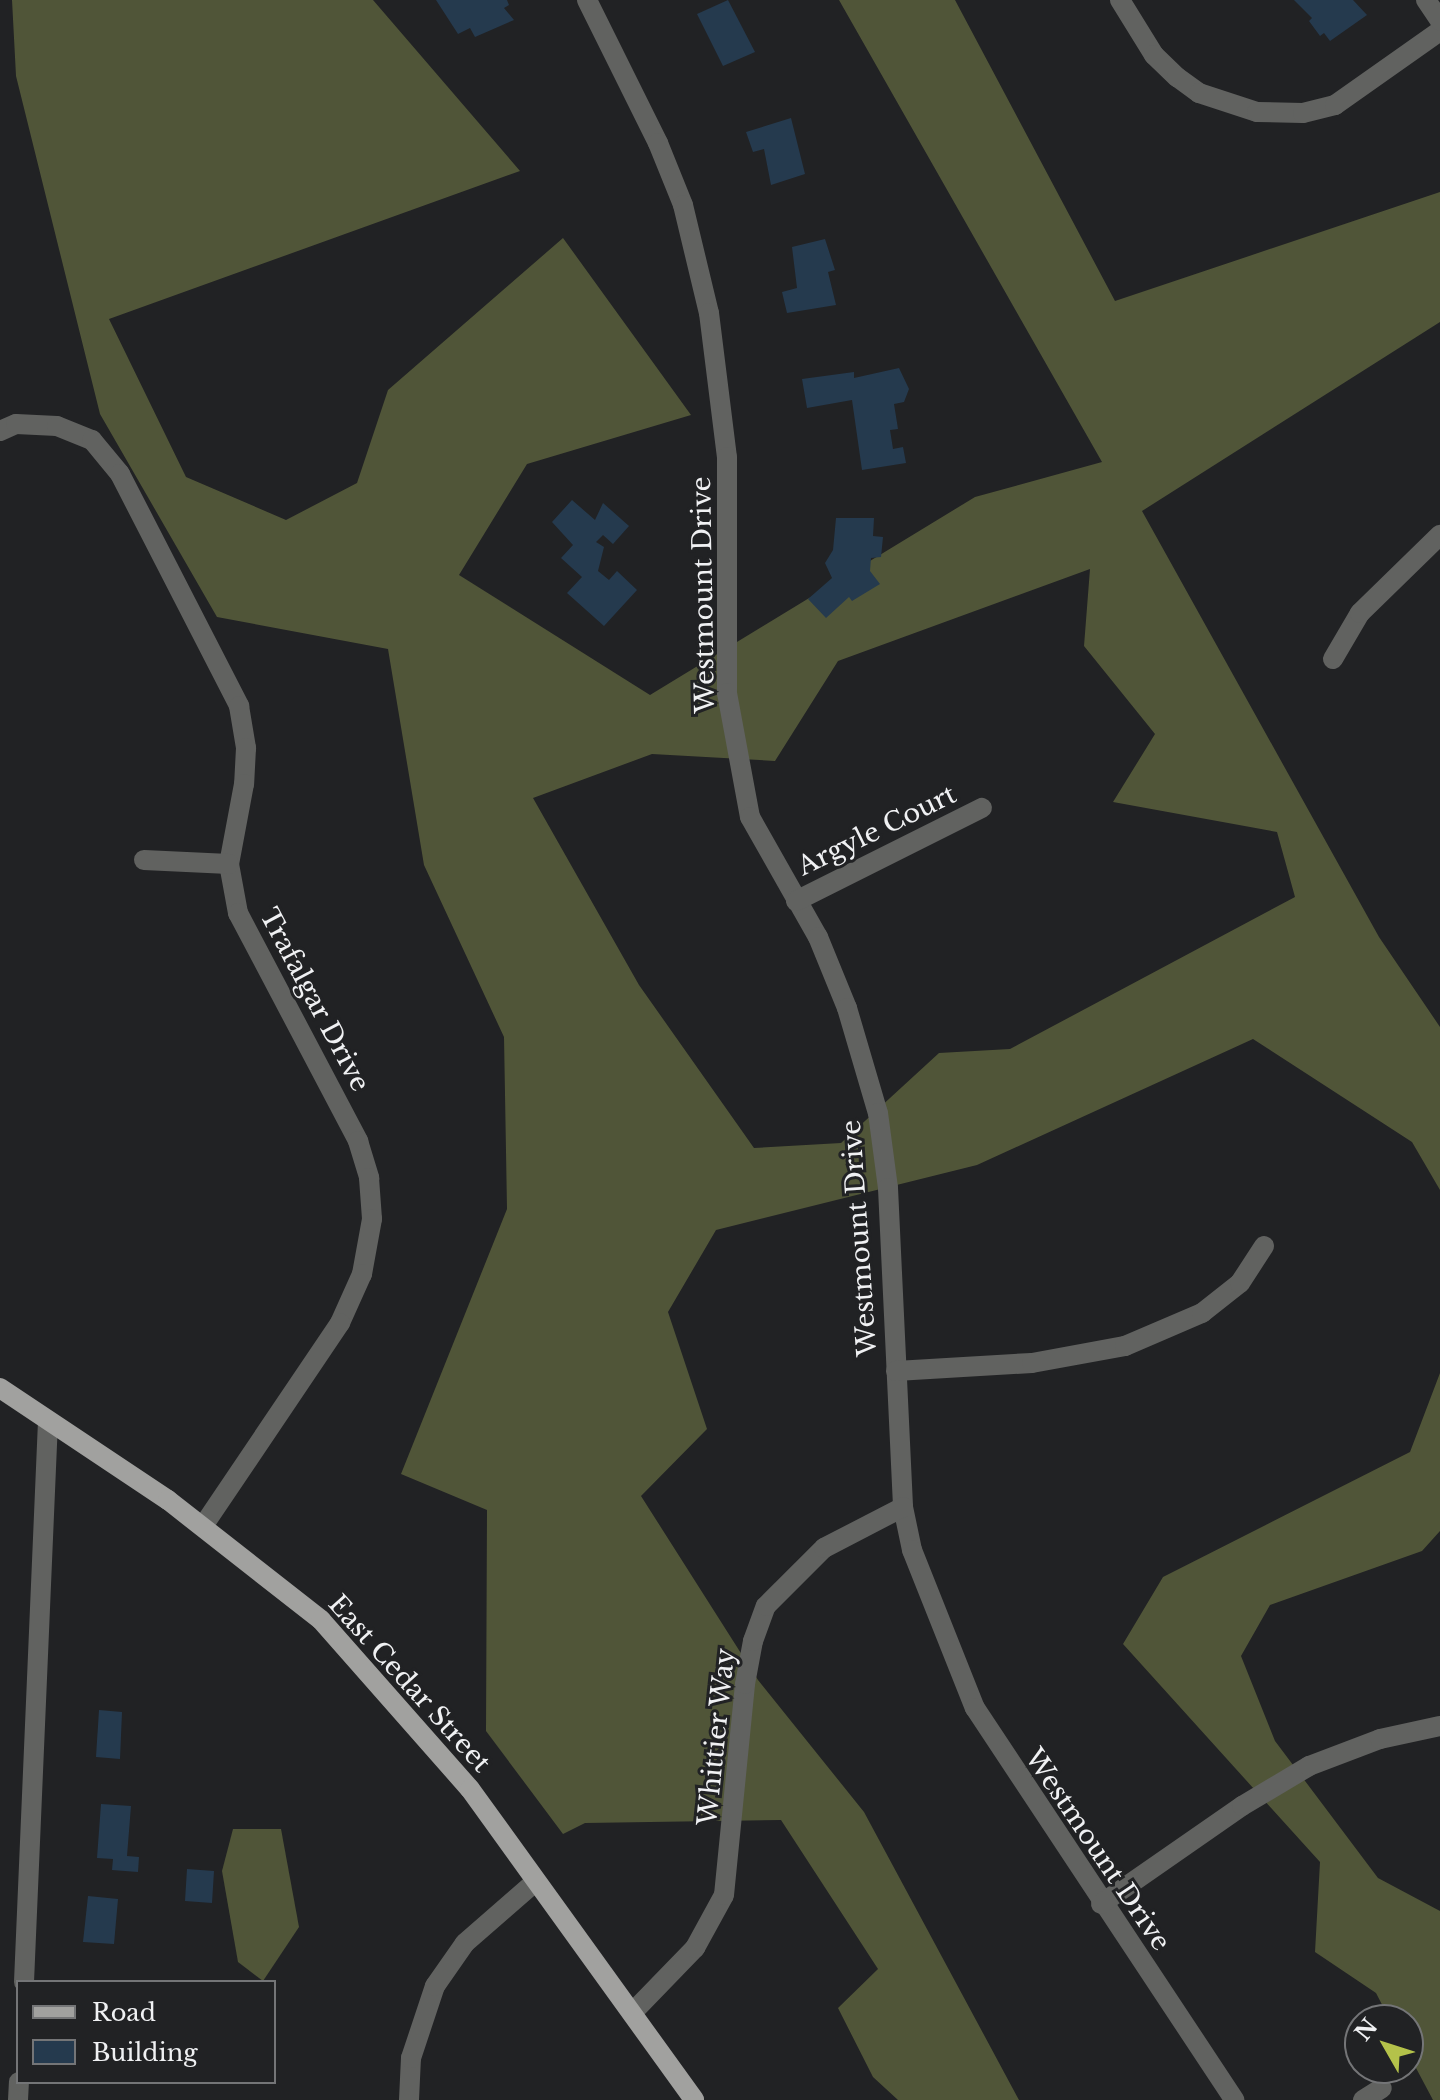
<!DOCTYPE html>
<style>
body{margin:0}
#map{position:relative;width:1440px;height:2100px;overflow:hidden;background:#212224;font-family:"Libre Baskerville",serif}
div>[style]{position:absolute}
.forest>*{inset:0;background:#505538}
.building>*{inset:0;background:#253a4e}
.minor>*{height:20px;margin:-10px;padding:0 10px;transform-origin:10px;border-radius:10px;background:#616260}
.major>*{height:20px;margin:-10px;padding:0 10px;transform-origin:10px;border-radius:10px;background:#a1a19f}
span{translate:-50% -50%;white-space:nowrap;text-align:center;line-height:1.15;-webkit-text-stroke:6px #212224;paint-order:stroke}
.street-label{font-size:26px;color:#f0f1f3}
.legend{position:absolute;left:16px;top:1980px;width:260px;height:104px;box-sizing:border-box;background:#212224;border:2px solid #747577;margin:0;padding:10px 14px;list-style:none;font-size:24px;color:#f0f1f3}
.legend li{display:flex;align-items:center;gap:16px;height:40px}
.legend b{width:40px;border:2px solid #747577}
.north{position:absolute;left:1344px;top:2004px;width:80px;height:80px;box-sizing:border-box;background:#212224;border:2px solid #747577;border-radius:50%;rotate:309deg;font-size:22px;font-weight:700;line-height:32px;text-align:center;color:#f0f1f3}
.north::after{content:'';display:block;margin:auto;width:28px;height:36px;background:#b4c24a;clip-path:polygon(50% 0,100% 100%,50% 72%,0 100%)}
</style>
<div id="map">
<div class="forest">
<i style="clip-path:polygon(evenodd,12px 0,373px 0,520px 171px,109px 319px,186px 477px,286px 520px,357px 483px,388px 390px,563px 238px,691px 415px,527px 464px,459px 575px,650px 695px,975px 497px,1102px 462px,839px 0,955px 0,1115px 301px,1440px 192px,1440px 322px,1142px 511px,1379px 937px,1440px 1027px,1440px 1190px,1412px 1142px,1253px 1039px,977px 1165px,716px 1230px,668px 1312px,707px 1429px,641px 1496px,758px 1680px,864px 1812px,1019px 2100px,898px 2100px,873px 2077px,838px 2008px,878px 1969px,781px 1820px,585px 1823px,563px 1834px,486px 1731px,487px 1510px,401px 1474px,507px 1209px,504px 1037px,424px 865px,388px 649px,217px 617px,100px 414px,16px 76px,12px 0,1090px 569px,1084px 646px,1155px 734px,1113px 802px,1277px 832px,1295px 897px,1010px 1049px,939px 1053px,841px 1143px,754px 1148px,639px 985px,533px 798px,652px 754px,775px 761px,838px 661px,1090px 569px)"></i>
<i style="clip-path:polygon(1440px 1373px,1440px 1531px,1422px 1551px,1270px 1605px,1241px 1656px,1275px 1741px,1378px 1878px,1440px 1911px,1440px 2100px,1433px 2100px,1408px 2053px,1408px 2020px,1390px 2020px,1376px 1993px,1315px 1952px,1320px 1862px,1123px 1644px,1163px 1577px,1410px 1452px)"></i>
<i style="clip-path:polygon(233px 1829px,281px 1829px,299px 1927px,263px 1981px,238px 1962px,222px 1871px)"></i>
</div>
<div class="building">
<i style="clip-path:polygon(436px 0,507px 0,509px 5px,504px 8px,514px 20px,475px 37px,470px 28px,458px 34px)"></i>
<i style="clip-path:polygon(728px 0,755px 52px,723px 66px,697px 14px)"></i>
<i style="clip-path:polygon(1294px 0,1353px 0,1367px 15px,1330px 41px,1324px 33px,1320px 36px,1309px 21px,1312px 18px)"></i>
<i style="clip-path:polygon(791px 118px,805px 174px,771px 185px,764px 149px,753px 152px,746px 132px)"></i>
<i style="clip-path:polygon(825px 239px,835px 270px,828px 272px,836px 305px,787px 313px,782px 292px,797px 288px,792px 247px)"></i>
<i style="clip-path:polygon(899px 368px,909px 389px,904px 402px,894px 404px,898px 429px,890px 430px,893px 449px,903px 447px,906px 463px,862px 470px,852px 400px,807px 408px,802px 379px,854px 372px,854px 378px)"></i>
<i style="clip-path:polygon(572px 500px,595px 520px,603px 503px,629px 526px,613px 544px,603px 535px,596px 542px,604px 547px,598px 571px,609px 580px,617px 571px,637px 590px,604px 626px,567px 593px,582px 577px,561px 558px,573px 545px,552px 522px)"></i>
<i style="clip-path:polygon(836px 518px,874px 518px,873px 536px,883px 537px,881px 557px,871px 558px,870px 571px,880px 584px,852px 601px,849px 597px,826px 618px,808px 599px,832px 578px,825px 563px,833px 550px)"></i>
<i style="clip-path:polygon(99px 1710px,122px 1712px,120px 1759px,96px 1757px)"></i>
<i style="clip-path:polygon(101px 1804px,131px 1806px,127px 1856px,139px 1857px,138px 1872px,112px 1870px,113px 1859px,97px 1858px)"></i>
<i style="clip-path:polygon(187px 1869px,214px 1871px,212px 1903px,185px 1901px)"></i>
<i style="clip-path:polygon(88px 1896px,118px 1899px,114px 1944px,83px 1942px)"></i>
</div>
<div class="minor">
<i style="left:587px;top:0;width:160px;rotate:63.6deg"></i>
<i style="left:658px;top:143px;width:67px;rotate:68deg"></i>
<i style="left:683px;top:205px;width:111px;rotate:76.5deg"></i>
<i style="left:709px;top:313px;width:145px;rotate:82.9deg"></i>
<i style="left:727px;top:457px;width:236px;rotate:90deg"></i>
<i style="left:727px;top:693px;width:126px;rotate:79.5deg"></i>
<i style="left:750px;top:817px;width:138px;rotate:60.5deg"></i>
<i style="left:818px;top:937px;width:77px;rotate:67.8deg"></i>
<i style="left:847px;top:1008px;width:109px;rotate:73.6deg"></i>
<i style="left:878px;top:1113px;width:76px;rotate:82.4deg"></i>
<i style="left:888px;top:1188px;width:319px;rotate:87.3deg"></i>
<i style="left:903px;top:1507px;width:44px;rotate:78.2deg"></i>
<i style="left:912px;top:1550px;width:170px;rotate:68.3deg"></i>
<i style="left:975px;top:1708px;width:470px;rotate:56.5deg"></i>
<i style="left:1120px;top:0;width:65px;rotate:58.3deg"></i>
<i style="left:1154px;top:55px;width:32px;rotate:44deg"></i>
<i style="left:1177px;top:77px;width:27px;rotate:36deg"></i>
<i style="left:1199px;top:93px;width:61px;rotate:18.1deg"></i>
<i style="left:1257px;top:112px;width:46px;rotate:1.2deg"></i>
<i style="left:1303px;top:113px;width:33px;rotate:-14deg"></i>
<i style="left:1335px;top:105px;width:128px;rotate:-35.2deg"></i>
<i style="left:1426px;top:0;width:25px;rotate:56deg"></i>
<i style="left:0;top:431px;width:17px;rotate:-24deg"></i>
<i style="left:16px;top:424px;width:41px;rotate:2.8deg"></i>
<i style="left:57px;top:426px;width:38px;rotate:22deg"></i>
<i style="left:92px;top:440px;width:44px;rotate:50.5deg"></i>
<i style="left:120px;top:474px;width:261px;rotate:62.8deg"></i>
<i style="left:239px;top:706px;width:43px;rotate:80.5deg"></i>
<i style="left:246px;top:748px;width:36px;rotate:93deg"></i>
<i style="left:244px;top:784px;width:81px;rotate:100.6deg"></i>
<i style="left:229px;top:864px;width:50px;rotate:79.6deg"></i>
<i style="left:238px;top:913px;width:258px;rotate:62.2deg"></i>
<i style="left:358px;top:1141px;width:39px;rotate:73deg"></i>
<i style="left:369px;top:1178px;width:41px;rotate:85.8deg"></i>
<i style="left:372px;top:1219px;width:56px;rotate:100.3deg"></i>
<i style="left:362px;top:1274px;width:54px;rotate:114.2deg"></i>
<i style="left:340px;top:1323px;width:245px;rotate:124deg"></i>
<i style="left:1333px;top:659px;width:53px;rotate:-59.6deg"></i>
<i style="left:1360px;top:613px;width:112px;rotate:-44.3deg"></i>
<i style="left:144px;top:860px;width:85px;rotate:2.7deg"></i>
<i style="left:796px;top:901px;width:208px;rotate:-26.6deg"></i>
<i style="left:896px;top:1371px;width:136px;rotate:-3.4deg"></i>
<i style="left:1032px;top:1363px;width:95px;rotate:-10.4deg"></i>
<i style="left:1125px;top:1346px;width:84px;rotate:-23.2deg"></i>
<i style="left:1202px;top:1313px;width:48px;rotate:-38.3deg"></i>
<i style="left:1240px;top:1283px;width:44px;rotate:-57deg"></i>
<i style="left:1101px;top:1904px;width:172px;rotate:-34.8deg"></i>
<i style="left:1242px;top:1806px;width:78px;rotate:-30.8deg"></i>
<i style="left:1309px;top:1766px;width:76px;rotate:-20.8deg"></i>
<i style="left:1380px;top:1739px;width:61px;rotate:-12.2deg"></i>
<i style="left:24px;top:1982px;width:562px;rotate:-87.55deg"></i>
<i style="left:632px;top:2013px;width:91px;rotate:-45.9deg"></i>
<i style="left:695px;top:1948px;width:60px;rotate:-61.3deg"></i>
<i style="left:724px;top:1895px;width:212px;rotate:-84.3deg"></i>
<i style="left:745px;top:1684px;width:44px;rotate:-79.5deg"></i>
<i style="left:753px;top:1641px;width:37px;rotate:-70deg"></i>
<i style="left:766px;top:1606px;width:82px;rotate:-45deg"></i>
<i style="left:824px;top:1548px;width:89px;rotate:-27.4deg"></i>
<i style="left:18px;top:2100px;width:18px;rotate:-87deg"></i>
<i style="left:409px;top:2100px;width:42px;rotate:-87.3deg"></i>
<i style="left:411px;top:2058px;width:76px;rotate:-71.6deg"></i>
<i style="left:435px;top:1986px;width:52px;rotate:-55.1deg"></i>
<i style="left:465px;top:1943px;width:94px;rotate:-41.1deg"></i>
<i style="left:1363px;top:2100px;width:22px;rotate:-32deg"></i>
</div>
<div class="major">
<i style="left:0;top:1388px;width:202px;rotate:33.7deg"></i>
<i style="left:168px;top:1500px;width:194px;rotate:38.1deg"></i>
<i style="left:321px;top:1620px;width:225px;rotate:48.6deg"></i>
<i style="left:470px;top:1789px;width:383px;rotate:54.2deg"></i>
</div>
<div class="street-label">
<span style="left:704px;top:595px;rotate:-91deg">Westmount Drive</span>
<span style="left:877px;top:831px;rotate:-26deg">Argyle Court</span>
<span style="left:314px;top:1000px;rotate:62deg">Trafalgar Drive</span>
<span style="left:860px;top:1238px;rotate:-94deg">Westmount Drive</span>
<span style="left:409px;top:1684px;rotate:48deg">East Cedar Street</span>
<span style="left:717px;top:1737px;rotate:-84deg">Whittier Way</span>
<span style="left:1097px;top:1850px;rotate:56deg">Westmount Drive</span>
</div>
<ul class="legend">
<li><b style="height:10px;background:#a1a19f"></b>Road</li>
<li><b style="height:22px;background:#253a4e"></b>Building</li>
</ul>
<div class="north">N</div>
</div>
